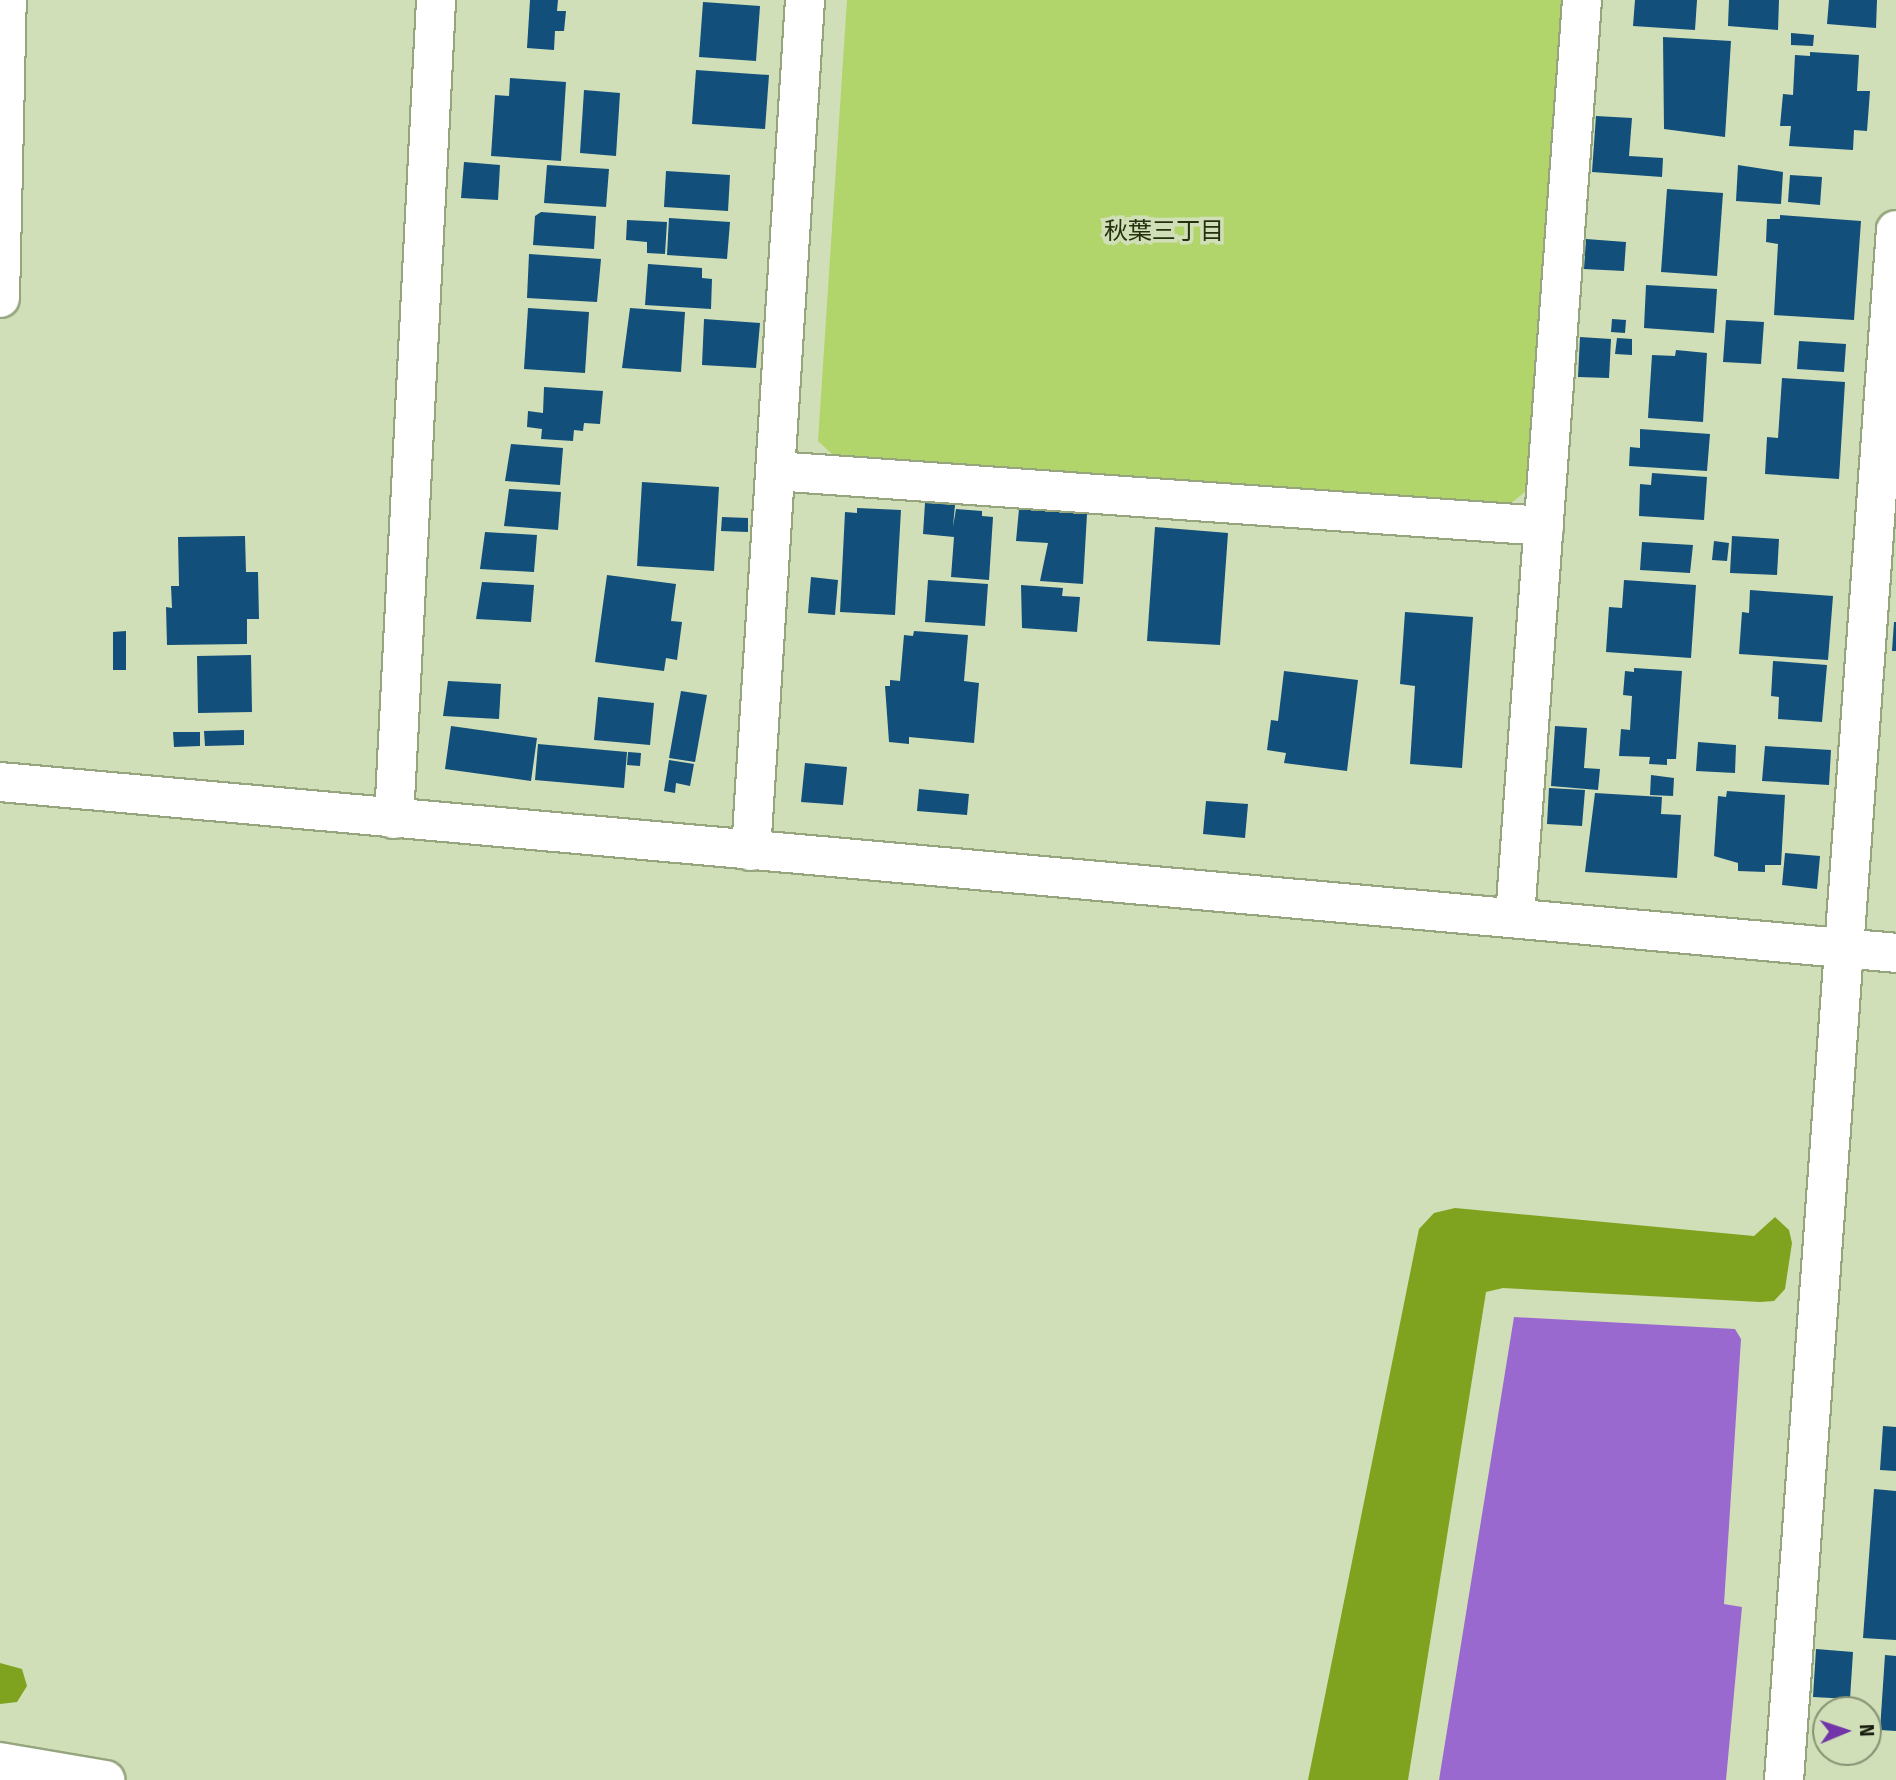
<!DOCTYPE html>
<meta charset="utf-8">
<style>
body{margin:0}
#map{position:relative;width:1896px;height:1780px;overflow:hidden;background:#d0dfb7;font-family:"Fira Sans","Noto Sans JP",sans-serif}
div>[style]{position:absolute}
.green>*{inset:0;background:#b1d56a}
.forest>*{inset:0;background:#7fa21f}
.water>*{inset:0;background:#9a69cf}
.building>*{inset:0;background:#124f7a}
.roads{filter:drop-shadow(2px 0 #96a57e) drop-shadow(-2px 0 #96a57e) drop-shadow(0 2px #96a57e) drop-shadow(0 -2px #96a57e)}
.minor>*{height:38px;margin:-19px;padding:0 19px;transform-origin:19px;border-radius:19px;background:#fff}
.tertiary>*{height:38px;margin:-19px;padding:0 19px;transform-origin:19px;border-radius:19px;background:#fff}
span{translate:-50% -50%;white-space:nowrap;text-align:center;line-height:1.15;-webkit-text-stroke:7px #d0dfb7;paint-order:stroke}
.neighbourhood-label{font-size:24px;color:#25300e}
.north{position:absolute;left:1812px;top:1696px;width:70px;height:70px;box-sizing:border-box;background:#d0dfb7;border:2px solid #869173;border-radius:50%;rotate:88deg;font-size:19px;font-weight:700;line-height:28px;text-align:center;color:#171c0d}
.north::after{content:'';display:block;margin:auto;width:24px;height:32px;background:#7234a9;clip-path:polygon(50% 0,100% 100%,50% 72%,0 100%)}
</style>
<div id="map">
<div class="green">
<i style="clip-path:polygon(847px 0,1564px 0,1526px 491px,1509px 505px,832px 454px,818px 441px)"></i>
</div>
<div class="forest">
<i style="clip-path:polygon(1455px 1208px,1754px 1236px,1775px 1217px,1789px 1230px,1792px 1243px,1785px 1289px,1774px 1301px,1760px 1302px,1503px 1288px,1486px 1292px,1408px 1780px,1308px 1780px,1419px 1229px,1434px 1213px)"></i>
<i style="clip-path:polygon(0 1663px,22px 1669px,27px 1686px,17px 1702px,0 1704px)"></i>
</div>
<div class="water">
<i style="clip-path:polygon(1514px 1317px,1735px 1329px,1741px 1339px,1724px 1604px,1742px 1607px,1726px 1780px,1439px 1780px)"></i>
</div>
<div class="building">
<i style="clip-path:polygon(530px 0,558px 0,557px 11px,566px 11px,564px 31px,555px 31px,554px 50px,527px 48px)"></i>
<i style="clip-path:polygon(1635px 0,1697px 0,1695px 30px,1633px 26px)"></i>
<i style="clip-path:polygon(1729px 0,1779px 0,1778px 30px,1728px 26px)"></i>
<i style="clip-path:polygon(1829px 0,1877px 0,1876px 28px,1827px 24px)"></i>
<i style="clip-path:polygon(703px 2px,760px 6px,756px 61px,699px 57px)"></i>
<i style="clip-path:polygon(1791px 33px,1814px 35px,1813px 46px,1791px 45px)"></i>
<i style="clip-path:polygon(1663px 37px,1731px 41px,1725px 137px,1664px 129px)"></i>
<i style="clip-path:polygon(1810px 52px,1859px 55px,1857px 91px,1870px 91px,1867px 131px,1854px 130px,1853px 150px,1789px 146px,1791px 126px,1780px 126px,1783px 94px,1793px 95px,1795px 55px,1810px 56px)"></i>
<i style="clip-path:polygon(696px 70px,769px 75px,765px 129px,692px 124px)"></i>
<i style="clip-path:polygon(510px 78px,566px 82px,561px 161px,491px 156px,495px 95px,509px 96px)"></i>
<i style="clip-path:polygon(584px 90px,620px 93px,616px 156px,580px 153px)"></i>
<i style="clip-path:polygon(1596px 116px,1632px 118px,1629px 156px,1663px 158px,1662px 177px,1592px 172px)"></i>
<i style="clip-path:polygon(464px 162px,500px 165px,498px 200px,461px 198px)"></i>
<i style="clip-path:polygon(547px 165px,609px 169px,606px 207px,544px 203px)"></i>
<i style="clip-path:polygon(1738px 165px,1783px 172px,1781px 204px,1736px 201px)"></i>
<i style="clip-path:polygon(666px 171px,730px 175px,728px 211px,664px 207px)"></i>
<i style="clip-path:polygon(1790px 175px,1822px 177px,1820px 205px,1788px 202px)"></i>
<i style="clip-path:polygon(1667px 189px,1723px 193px,1717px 276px,1661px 272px)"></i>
<i style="clip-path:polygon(541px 212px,596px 216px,594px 249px,533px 245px,535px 216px)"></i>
<i style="clip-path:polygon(1780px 215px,1861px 221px,1854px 320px,1774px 315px,1778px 244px,1766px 242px,1767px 219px,1780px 219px)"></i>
<i style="clip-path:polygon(669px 218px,730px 222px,727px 259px,667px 255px)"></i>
<i style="clip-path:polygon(627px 220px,667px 222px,665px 254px,647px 253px,647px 242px,626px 240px)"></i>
<i style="clip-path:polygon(1586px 239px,1626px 242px,1624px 271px,1584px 269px)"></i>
<i style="clip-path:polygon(529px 254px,601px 259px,597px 302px,527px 298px)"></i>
<i style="clip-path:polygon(648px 264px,702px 268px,702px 278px,712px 279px,711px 309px,645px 305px)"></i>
<i style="clip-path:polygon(1646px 285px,1717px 289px,1714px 333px,1644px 328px)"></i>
<i style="clip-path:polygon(528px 308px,589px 312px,585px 373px,524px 369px)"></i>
<i style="clip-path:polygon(630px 308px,685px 312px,681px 372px,622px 368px)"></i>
<i style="clip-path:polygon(704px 319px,760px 323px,756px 368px,702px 365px)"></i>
<i style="clip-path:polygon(1612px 319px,1626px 320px,1625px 333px,1611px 332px)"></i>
<i style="clip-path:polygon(1726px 320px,1764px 322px,1761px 364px,1723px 362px)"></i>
<i style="clip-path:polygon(1580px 337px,1611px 339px,1609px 378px,1578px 377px)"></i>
<i style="clip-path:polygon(1617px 338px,1632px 339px,1632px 355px,1615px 354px)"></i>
<i style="clip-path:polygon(1799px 341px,1846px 344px,1844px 372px,1797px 369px)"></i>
<i style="clip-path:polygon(1676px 350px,1707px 353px,1703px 422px,1648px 418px,1652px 355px,1675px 356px)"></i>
<i style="clip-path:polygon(1782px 378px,1845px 382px,1839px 479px,1765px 474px,1767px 437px,1778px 438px)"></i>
<i style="clip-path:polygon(544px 387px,603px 391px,600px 424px,584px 423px,583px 431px,574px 430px,573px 441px,541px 439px,542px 429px,527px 427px,528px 411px,543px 413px)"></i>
<i style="clip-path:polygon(1640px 429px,1710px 434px,1707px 471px,1629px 466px,1630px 447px,1640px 448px)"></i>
<i style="clip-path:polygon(511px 444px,563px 448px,560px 485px,505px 481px)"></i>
<i style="clip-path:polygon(1652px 473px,1707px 477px,1704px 520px,1639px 516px,1640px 484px,1651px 485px)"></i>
<i style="clip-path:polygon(642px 482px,719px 487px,714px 571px,637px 566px)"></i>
<i style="clip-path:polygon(509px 489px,561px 492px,558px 530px,504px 526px)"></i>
<i style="clip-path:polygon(925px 503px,955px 505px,953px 527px,956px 509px,982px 511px,982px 516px,993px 517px,989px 580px,951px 577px,954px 537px,923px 534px)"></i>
<i style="clip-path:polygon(857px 508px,901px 510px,895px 615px,840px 612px,845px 512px,857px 513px)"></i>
<i style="clip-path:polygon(1019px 509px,1087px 514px,1083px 584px,1040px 581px,1048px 543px,1016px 541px)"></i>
<i style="clip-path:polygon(722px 517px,748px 518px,748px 532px,721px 531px)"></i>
<i style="clip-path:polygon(1155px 527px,1228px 533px,1220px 645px,1147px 641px)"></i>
<i style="clip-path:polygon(485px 532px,537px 535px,534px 572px,480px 569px)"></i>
<i style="clip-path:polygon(245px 536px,246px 572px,258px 572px,259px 619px,247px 619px,247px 644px,167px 645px,166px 607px,172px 608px,171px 586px,179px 586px,178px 537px)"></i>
<i style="clip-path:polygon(1732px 536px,1779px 539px,1777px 575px,1730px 573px)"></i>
<i style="clip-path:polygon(1714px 541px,1729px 543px,1727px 561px,1712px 560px)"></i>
<i style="clip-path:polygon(1642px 542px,1693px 545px,1690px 573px,1640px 570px)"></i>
<i style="clip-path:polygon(607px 575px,676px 584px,671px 621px,682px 622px,677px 660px,666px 658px,664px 671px,595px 662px)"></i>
<i style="clip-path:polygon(811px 577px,838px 580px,835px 615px,808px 613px)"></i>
<i style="clip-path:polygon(928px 580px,988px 584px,985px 626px,925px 622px)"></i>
<i style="clip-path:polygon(1624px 580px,1696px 585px,1691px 658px,1606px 652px,1609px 607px,1622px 608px)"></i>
<i style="clip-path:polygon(482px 582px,534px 585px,531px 622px,476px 619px)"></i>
<i style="clip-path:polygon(1021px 585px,1063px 588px,1062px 596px,1080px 597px,1077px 632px,1022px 628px)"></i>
<i style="clip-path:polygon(1750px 590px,1833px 596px,1828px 660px,1739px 654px,1742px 612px,1749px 613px)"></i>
<i style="clip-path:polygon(1405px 612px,1473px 617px,1462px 768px,1410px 764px,1415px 686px,1400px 684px)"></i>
<i style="clip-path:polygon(1894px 622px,1896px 622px,1896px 651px,1892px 651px)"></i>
<i style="clip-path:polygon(126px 631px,126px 670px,113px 670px,113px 632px)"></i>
<i style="clip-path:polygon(914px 631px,968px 635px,964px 681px,979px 683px,974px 743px,909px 737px,909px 744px,889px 742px,885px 686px,890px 686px,890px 680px,900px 681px,904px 635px,913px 636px)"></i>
<i style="clip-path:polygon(251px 655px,252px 712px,198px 713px,197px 656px)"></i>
<i style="clip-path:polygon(1773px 661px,1827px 665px,1822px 722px,1778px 719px,1779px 697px,1771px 696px)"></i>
<i style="clip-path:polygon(1634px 668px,1682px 671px,1676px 759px,1667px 759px,1667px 765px,1649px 764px,1650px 757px,1619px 756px,1621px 729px,1630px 730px,1632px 696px,1623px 695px,1625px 671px,1634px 672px)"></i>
<i style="clip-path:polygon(1284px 671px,1358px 680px,1347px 771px,1284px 763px,1286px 753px,1267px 750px,1271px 720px,1278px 721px)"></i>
<i style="clip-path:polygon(448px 681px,501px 684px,499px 719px,443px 716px)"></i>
<i style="clip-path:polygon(681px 691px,707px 695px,695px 762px,669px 758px)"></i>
<i style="clip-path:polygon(598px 697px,654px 703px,650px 745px,594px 740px)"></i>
<i style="clip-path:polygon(451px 726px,537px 738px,531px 781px,445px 769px)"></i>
<i style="clip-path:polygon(1555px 726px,1587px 728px,1584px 768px,1600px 769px,1598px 790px,1551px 786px)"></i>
<i style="clip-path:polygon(244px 730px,244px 745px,205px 746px,204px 731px)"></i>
<i style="clip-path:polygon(173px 732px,200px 732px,200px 746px,174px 747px)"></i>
<i style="clip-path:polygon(1698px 742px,1736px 745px,1735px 773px,1696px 771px)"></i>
<i style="clip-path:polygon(538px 744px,627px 752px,624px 788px,535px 780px)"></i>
<i style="clip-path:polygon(1765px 746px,1831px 750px,1829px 785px,1762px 781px)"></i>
<i style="clip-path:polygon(628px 752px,641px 753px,640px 766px,627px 765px)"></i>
<i style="clip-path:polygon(669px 760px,694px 764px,690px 786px,676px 783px,675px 793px,664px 791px)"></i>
<i style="clip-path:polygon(805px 763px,847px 767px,843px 805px,801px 802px)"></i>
<i style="clip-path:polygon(1651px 775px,1674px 778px,1673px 796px,1650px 795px)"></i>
<i style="clip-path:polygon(1549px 788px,1585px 790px,1582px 826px,1547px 824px)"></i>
<i style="clip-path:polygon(919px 789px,969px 794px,967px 815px,917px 811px)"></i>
<i style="clip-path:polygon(1727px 791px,1785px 795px,1781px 865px,1765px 865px,1765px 872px,1738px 871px,1738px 863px,1714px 856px,1718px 796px,1726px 797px)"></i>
<i style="clip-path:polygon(1595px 793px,1662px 797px,1661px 814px,1681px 815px,1677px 878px,1585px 872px)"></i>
<i style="clip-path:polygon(1206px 801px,1248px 804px,1245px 838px,1203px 834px)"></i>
<i style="clip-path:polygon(1785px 853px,1820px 856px,1817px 889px,1782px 885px)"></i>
<i style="clip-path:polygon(1883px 1426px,1896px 1427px,1896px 1471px,1880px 1470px)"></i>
<i style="clip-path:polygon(1874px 1489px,1896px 1491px,1896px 1640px,1863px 1638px)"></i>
<i style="clip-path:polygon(1816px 1649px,1853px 1652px,1850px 1699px,1813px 1697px)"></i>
<i style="clip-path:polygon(1885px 1655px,1896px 1656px,1896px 1731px,1880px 1730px)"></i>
</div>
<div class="roads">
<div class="minor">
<i style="left:0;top:298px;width:298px;rotate:-88.7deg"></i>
<i style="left:775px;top:471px;width:771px;rotate:4.09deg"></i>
<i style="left:0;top:782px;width:1904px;rotate:5.15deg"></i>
<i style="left:394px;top:819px;width:820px;rotate:-87.06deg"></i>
<i style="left:751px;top:851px;width:853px;rotate:-86.37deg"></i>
<i style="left:1515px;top:917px;width:919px;rotate:-85.82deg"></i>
<i style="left:1784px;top:1780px;width:1554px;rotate:-85.87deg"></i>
</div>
<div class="tertiary">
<i style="left:0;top:1762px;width:107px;rotate:9.7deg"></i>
</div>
</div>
<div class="neighbourhood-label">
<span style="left:1164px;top:232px">秋葉三丁目</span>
</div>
<div class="north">N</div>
</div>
